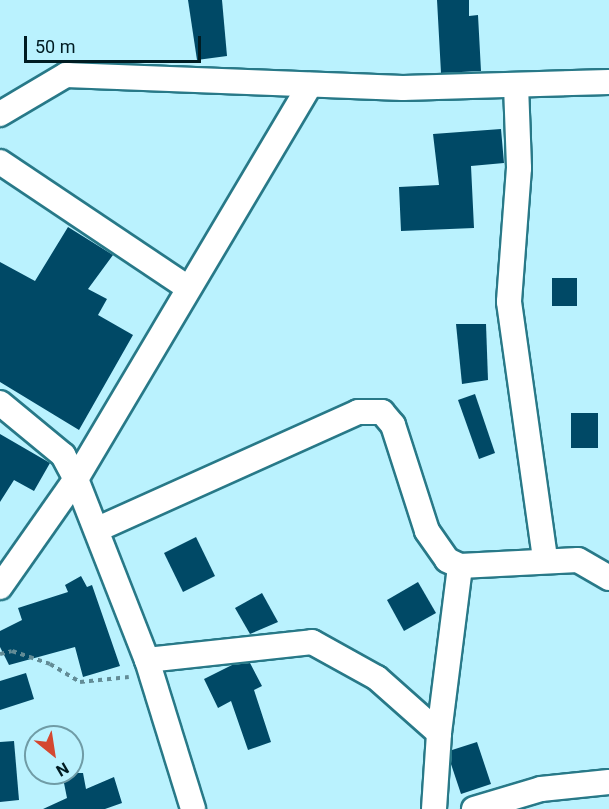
<!DOCTYPE html>
<style>
body{margin:0}
#map{position:relative;width:609px;height:809px;overflow:hidden;background:#baf2fe;font-family:Roboto,sans-serif}
div>[style]{position:absolute}
.building>*{inset:0;background:#004966}
.path>*{height:4px;margin-top:-2px;transform-origin:0;background:repeating-linear-gradient(90deg,#628c96 0 4.5px,transparent 0 9px)}
.roads{filter:drop-shadow(2px 0 #287988) drop-shadow(-2px 0 #287988) drop-shadow(0 2px #287988) drop-shadow(0 -2px #287988)}
.street>*{height:24px;margin:-12px;padding:0 12px;transform-origin:12px;border-radius:12px;background:#fff}
span{translate:-50% -50%;white-space:nowrap;text-align:center;line-height:1.15;-webkit-text-stroke:6px #baf2fe;paint-order:stroke}
.north{position:absolute;left:24px;top:725px;width:60px;height:60px;box-sizing:border-box;background:#baf2fe;border:2px solid #709ca6;border-radius:50%;rotate:150deg;font-size:16px;font-weight:700;line-height:24px;text-align:center;color:#001c22}
.north::after{content:'';display:block;margin:auto;width:21px;height:27px;background:#d44830;clip-path:polygon(50% 0,100% 100%,50% 72%,0 100%)}
.scale{position:absolute;left:24px;top:36px;width:177px;height:27px;box-sizing:border-box;border:3px solid #001c22;border-top:0;padding-left:8px;font-size:18px;line-height:21px;white-space:nowrap;color:#001c22;-webkit-text-stroke:4px #baf2fe;paint-order:stroke}
</style>
<div id="map">
<div class="building">
<i style="clip-path:polygon(188px 0,222px 0,227px 56px,197px 60px)"></i>
<i style="clip-path:polygon(437px 0,469px 0,469px 16px,478px 15px,481px 71px,441px 73px)"></i>
<i style="clip-path:polygon(501px 129px,504px 163px,471px 166px,474px 228px,401px 231px,399px 187px,439px 185px,433px 134px)"></i>
<i style="clip-path:polygon(68px 227px,113px 255px,88px 289px,107px 299px,98px 315px,133px 335px,79px 430px,0 382px,0 262px,35px 281px)"></i>
<i style="clip-path:polygon(552px 278px,577px 278px,577px 306px,552px 306px)"></i>
<i style="clip-path:polygon(456px 324px,486px 324px,488px 380px,462px 384px)"></i>
<i style="clip-path:polygon(475px 394px,495px 453px,479px 459px,458px 400px)"></i>
<i style="clip-path:polygon(571px 413px,598px 413px,598px 448px,571px 448px)"></i>
<i style="clip-path:polygon(0 434px,50px 463px,34px 491px,14px 480px,0 502px)"></i>
<i style="clip-path:polygon(196px 537px,215px 576px,183px 592px,164px 553px)"></i>
<i style="clip-path:polygon(81px 576px,87px 587px,92px 585px,120px 666px,83px 677px,75px 647px,9px 665px,0 647px,0 631px,22px 620px,18px 608px,68px 592px,65px 585px)"></i>
<i style="clip-path:polygon(418px 582px,436px 613px,404px 631px,387px 600px)"></i>
<i style="clip-path:polygon(262px 593px,278px 622px,250px 634px,235px 608px)"></i>
<i style="clip-path:polygon(250px 663px,262px 686px,254px 690px,271px 742px,248px 750px,231px 701px,218px 708px,204px 679px,232px 665px)"></i>
<i style="clip-path:polygon(26px 673px,34px 699px,0 710px,0 681px)"></i>
<i style="clip-path:polygon(14px 741px,19px 800px,0 802px,0 742px)"></i>
<i style="clip-path:polygon(477px 742px,491px 784px,461px 794px,451px 764px,452px 750px)"></i>
<i style="clip-path:polygon(62px 773px,83px 773px,86px 789px,114px 777px,122px 803px,105px 809px,43px 809px,67px 798px)"></i>
</div>
<div class="path">
<i style="left:0;top:654px;width:12px;rotate:-14deg"></i>
<i style="left:12px;top:651px;width:40px;rotate:18.9deg"></i>
<i style="left:50px;top:664px;width:35px;rotate:31deg"></i>
<i style="left:80px;top:682px;width:49px;rotate:-5.8deg"></i>
</div>
<div class="roads">
<div class="street">
<i style="left:516px;top:85px;width:83px;rotate:87.9deg"></i>
<i style="left:519px;top:168px;width:134px;rotate:94.3deg"></i>
<i style="left:509px;top:302px;width:260px;rotate:82deg"></i>
<i style="left:0;top:114px;width:77px;rotate:-30.6deg"></i>
<i style="left:66px;top:75px;width:337px;rotate:2.2deg"></i>
<i style="left:403px;top:88px;width:206px;rotate:-1.7deg"></i>
<i style="left:0;top:162px;width:226px;rotate:33.8deg"></i>
<i style="left:0;top:403px;width:82px;rotate:39.5deg"></i>
<i style="left:63px;top:455px;width:27px;rotate:62deg"></i>
<i style="left:76px;top:479px;width:194px;rotate:68.6deg"></i>
<i style="left:147px;top:660px;width:156px;rotate:72.8deg"></i>
<i style="left:98px;top:529px;width:285px;rotate:-24.2deg"></i>
<i style="left:358px;top:412px;width:24px"></i>
<i style="left:382px;top:412px;width:17px;rotate:50deg"></i>
<i style="left:393px;top:425px;width:111px;rotate:72.2deg"></i>
<i style="left:427px;top:531px;width:35px;rotate:55deg"></i>
<i style="left:447px;top:560px;width:14px;rotate:25deg"></i>
<i style="left:460px;top:566px;width:118px;rotate:-2.9deg"></i>
<i style="left:578px;top:560px;width:36px;rotate:30deg"></i>
<i style="left:0;top:587px;width:132px;rotate:-54.9deg"></i>
<i style="left:76px;top:479px;width:458px;rotate:-59.3deg"></i>
<i style="left:147px;top:660px;width:166px;rotate:-6.2deg"></i>
<i style="left:312px;top:642px;width:74px;rotate:29deg"></i>
<i style="left:377px;top:678px;width:83px;rotate:41.6deg"></i>
<i style="left:434px;top:809px;width:76px;rotate:-86.2deg"></i>
<i style="left:439px;top:733px;width:168px;rotate:-82.8deg"></i>
<i style="left:474px;top:809px;width:70px;rotate:-16.6deg"></i>
<i style="left:541px;top:789px;width:68px;rotate:-5.9deg"></i>
</div>
</div>
<div class="north">N</div>
<div class="scale">50 m</div>
</div>
